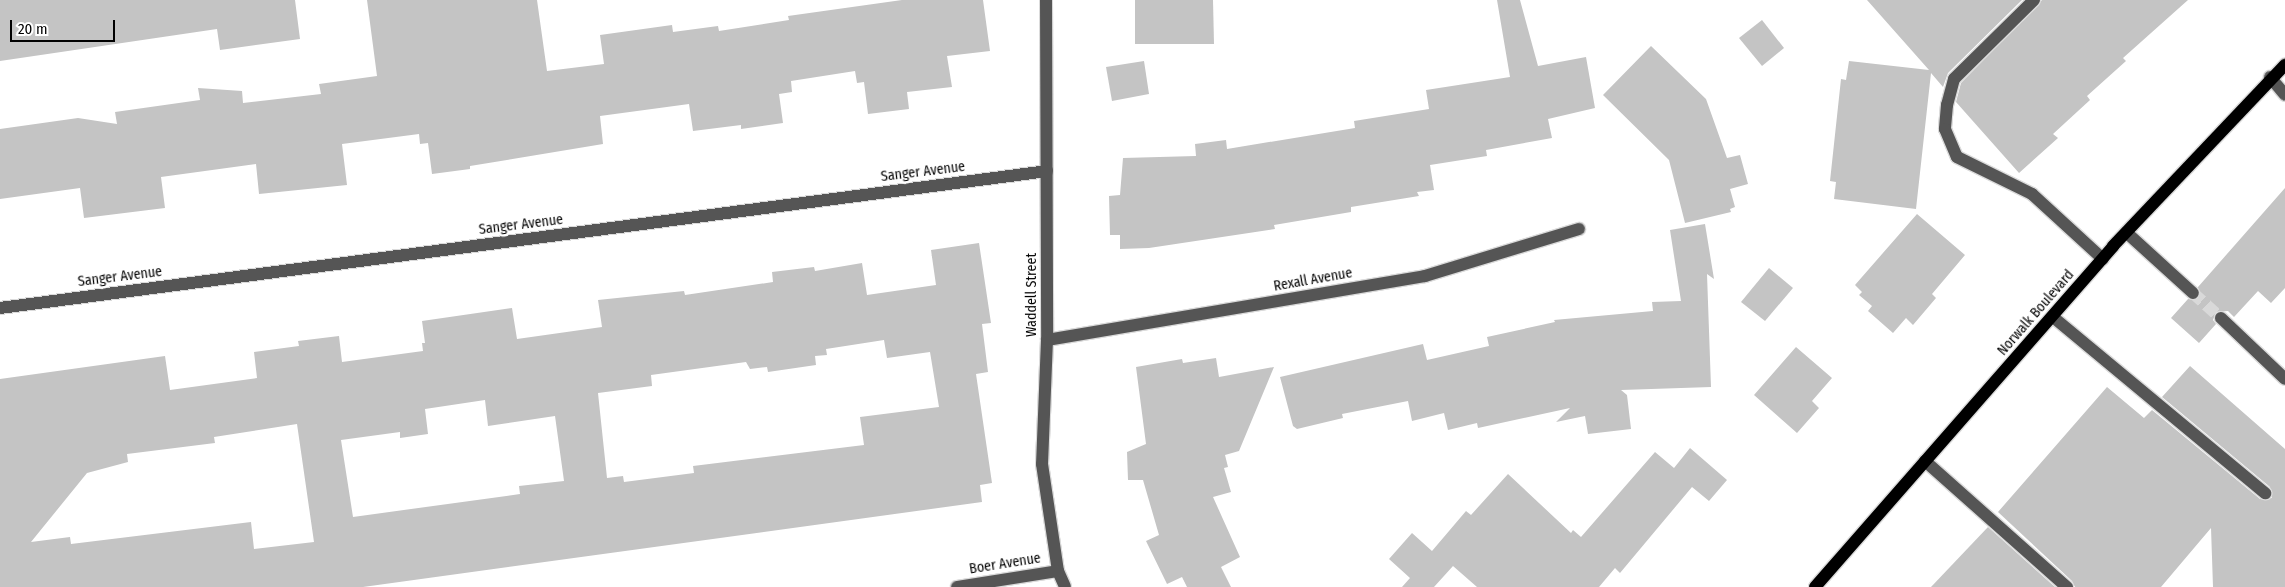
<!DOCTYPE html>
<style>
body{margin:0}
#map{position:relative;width:2285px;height:587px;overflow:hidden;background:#fff;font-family:"Fira Sans Condensed",sans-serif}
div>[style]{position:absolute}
.building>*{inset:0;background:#c4c4c4}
.minor-tunnel>*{height:12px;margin-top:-6px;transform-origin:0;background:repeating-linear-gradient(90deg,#d9d9d9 0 12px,transparent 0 18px)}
.roads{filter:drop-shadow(1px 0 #dbdbdb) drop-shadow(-1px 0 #dbdbdb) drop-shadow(0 1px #dbdbdb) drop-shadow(0 -1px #dbdbdb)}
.minor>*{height:12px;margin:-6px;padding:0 6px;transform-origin:6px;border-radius:6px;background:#555}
.major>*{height:12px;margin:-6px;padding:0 6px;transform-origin:6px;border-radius:6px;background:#000}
span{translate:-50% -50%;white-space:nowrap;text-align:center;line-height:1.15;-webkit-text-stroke:5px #fff;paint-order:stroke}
.street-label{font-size:14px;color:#000}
.scale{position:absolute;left:10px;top:20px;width:105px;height:22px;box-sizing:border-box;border:2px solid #000;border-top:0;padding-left:6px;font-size:15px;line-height:18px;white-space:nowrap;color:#000;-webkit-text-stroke:4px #fff;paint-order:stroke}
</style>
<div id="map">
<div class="building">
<i style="clip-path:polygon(0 0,295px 0,300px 39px,220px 50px,217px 29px,0 61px)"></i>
<i style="clip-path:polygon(367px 0,537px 0,547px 71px,604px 64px,600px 35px,672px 25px,673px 32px,718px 26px,719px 31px,789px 20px,788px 16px,902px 0,983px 0,990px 51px,947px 56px,952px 87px,907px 92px,909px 109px,868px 114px,864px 82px,857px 83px,855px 71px,791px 81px,792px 92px,779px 94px,783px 123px,741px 129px,741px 125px,693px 131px,689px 104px,600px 116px,603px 144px,470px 166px,470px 169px,432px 174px,428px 143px,420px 144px,419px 134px,342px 144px,347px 185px,259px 194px,256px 164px,161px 177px,165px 208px,84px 218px,80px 188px,0 199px,0 129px,78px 118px,117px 124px,115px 112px,200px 100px,198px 88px,242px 91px,243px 103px,321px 94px,319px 84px,377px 76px)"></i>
<i style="clip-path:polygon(1135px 0,1213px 0,1214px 44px,1135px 44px)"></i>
<i style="clip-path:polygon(1497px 0,1520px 0,1538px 66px,1586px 57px,1595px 108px,1548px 119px,1552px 138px,1486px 150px,1487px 156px,1430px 165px,1434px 190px,1417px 192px,1419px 196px,1351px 207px,1351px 212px,1274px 225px,1275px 229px,1149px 248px,1120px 249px,1120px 235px,1110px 235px,1109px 196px,1120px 195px,1123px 158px,1196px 156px,1195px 144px,1226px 140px,1227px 149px,1355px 128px,1354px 121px,1429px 109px,1426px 90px,1510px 77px)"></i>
<i style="clip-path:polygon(1867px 0,2022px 0,1948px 73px,1943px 87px,1931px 73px,1916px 209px,1834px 199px,1836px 182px,1830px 181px,1841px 79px,1846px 80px,1849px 61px,1929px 70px)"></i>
<i style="clip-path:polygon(2042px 0,2188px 0,2123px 58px,2126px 61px,2087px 96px,2090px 100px,2053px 134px,2058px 138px,2019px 173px,1956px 102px,1961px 83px)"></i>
<i style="clip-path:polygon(1762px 20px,1784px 48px,1762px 66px,1739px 38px)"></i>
<i style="clip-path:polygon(1651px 46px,1706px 99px,1727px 158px,1740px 155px,1748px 184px,1730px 189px,1735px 207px,1730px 209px,1731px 212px,1685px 223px,1669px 160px,1603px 95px)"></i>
<i style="clip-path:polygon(1144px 61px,1149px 94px,1112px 101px,1106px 67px)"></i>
<i style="clip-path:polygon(2285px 188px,2285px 288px,2271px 303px,2258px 291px,2234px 317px,2228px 311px,2216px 312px,2213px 320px,2216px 324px,2199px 343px,2171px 318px,2188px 299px,2199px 298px,2198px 287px)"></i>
<i style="clip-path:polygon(1917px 214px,1965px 255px,1932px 294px,1936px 298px,1913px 325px,1906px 318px,1893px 333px,1868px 311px,1872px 306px,1859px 295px,1862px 292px,1855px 285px)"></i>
<i style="clip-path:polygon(1705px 224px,1714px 279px,1707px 274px,1711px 387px,1621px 390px,1627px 395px,1631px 429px,1588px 434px,1585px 416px,1556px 422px,1570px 408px,1478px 428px,1477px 423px,1448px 430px,1444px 413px,1412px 421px,1408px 401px,1342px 414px,1343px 418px,1297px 429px,1293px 426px,1280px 377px,1423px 344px,1427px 360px,1489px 346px,1487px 337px,1555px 322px,1554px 320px,1653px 311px,1652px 302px,1681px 301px,1670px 230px)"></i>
<i style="clip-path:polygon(evenodd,979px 243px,991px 323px,982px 324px,988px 372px,976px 374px,992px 483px,980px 485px,982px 502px,363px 587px,0 587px,0 379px,165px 356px,170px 390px,257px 378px,254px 352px,299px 346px,298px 341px,339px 336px,342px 362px,423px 351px,422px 343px,425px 343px,422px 321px,512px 308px,517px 339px,602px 327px,598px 300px,684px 291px,685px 295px,773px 282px,772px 272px,814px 267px,815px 271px,862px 263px,867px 295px,936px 285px,931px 250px,979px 243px,884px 340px,887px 358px,930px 352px,939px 407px,860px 417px,864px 445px,693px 466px,694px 473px,624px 482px,623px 476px,607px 478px,598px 393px,652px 386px,651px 375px,746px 362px,750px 369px,767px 367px,768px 372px,816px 365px,815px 356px,827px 355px,826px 349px,884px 340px,979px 243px,485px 400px,488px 426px,555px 416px,564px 481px,519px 486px,520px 494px,353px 517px,341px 440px,400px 432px,400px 438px,428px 434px,425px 409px,485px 400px,979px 243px,297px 424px,314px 542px,254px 549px,251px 522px,71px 544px,70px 537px,31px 542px,87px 473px,128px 462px,127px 454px,215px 443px,214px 437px,297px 424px)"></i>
<i style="clip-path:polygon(1769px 268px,1793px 288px,1765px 321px,1741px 302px)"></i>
<i style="clip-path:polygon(1796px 347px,1832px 378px,1812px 401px,1819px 408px,1797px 433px,1754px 395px)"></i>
<i style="clip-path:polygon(1216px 358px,1219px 377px,1274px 367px,1239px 451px,1225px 455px,1228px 467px,1224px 468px,1231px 492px,1213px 497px,1240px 557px,1221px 567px,1231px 587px,1187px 587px,1182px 577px,1167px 584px,1146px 541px,1159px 535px,1143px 480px,1128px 480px,1127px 452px,1146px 444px,1136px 367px,1182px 359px,1183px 363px)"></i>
<i style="clip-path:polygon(2190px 366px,2285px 449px,2285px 587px,2213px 587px,2211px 528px,2161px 587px,2075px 587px,2072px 581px,1998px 512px,2107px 387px,2144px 418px,2152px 410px,2260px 499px,2272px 498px,2270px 487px,2162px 397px)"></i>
<i style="clip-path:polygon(1690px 448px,1727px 480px,1709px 501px,1692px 487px,1620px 573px,1615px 568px,1599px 587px,1477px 587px,1453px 566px,1434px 587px,1402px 587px,1410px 578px,1389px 559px,1412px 533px,1432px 551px,1466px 511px,1471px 515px,1508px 474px,1571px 533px,1573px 530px,1581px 537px,1655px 452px,1674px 468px)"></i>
<i style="clip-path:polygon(1988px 527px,2055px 587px,1931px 587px)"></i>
</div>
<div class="minor-tunnel">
<i style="left:2193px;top:293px;width:38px;rotate:42deg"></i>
</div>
<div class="roads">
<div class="minor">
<i style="left:1046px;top:0;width:340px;rotate:89.8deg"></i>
<i style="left:1047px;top:340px;width:124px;rotate:92.3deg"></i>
<i style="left:1042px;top:464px;width:108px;rotate:81.5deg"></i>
<i style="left:1058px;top:571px;width:17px;rotate:66deg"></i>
<i style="left:2034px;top:0;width:112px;rotate:135.4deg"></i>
<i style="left:1954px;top:79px;width:27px;rotate:105deg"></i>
<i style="left:1947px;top:105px;width:24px;rotate:95deg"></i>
<i style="left:1945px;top:129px;width:30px;rotate:67deg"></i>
<i style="left:1957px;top:157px;width:84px;rotate:26.3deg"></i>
<i style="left:2032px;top:194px;width:96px;rotate:42.5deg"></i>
<i style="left:2270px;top:77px;width:23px;rotate:50deg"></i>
<i style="left:2127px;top:233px;width:89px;rotate:42.3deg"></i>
<i style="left:0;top:308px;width:1056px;rotate:-7.45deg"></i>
<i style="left:2053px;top:317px;width:276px;rotate:39.7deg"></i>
<i style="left:2221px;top:318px;width:88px;rotate:43.6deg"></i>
<i style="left:1047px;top:340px;width:383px;rotate:-9.6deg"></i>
<i style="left:1425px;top:276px;width:161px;rotate:-17deg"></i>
<i style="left:1925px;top:461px;width:190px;rotate:41.6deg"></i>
<i style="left:957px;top:587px;width:102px;rotate:-9deg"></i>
</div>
<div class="major">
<i style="left:1815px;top:587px;width:453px;rotate:-48.8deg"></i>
<i style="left:2113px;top:246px;width:250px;rotate:-46.5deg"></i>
</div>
</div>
<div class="street-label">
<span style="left:923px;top:172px;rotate:-7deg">Sanger Avenue</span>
<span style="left:521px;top:225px;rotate:-7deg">Sanger Avenue</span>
<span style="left:120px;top:277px;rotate:-7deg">Sanger Avenue</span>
<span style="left:1313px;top:280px;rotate:-10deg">Rexall Avenue</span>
<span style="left:1032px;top:295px;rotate:-90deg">Waddell Street</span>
<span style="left:2036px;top:313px;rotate:-49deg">Norwalk Boulevard</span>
<span style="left:1005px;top:564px;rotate:-9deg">Boer Avenue</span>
</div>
<div class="scale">20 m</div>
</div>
